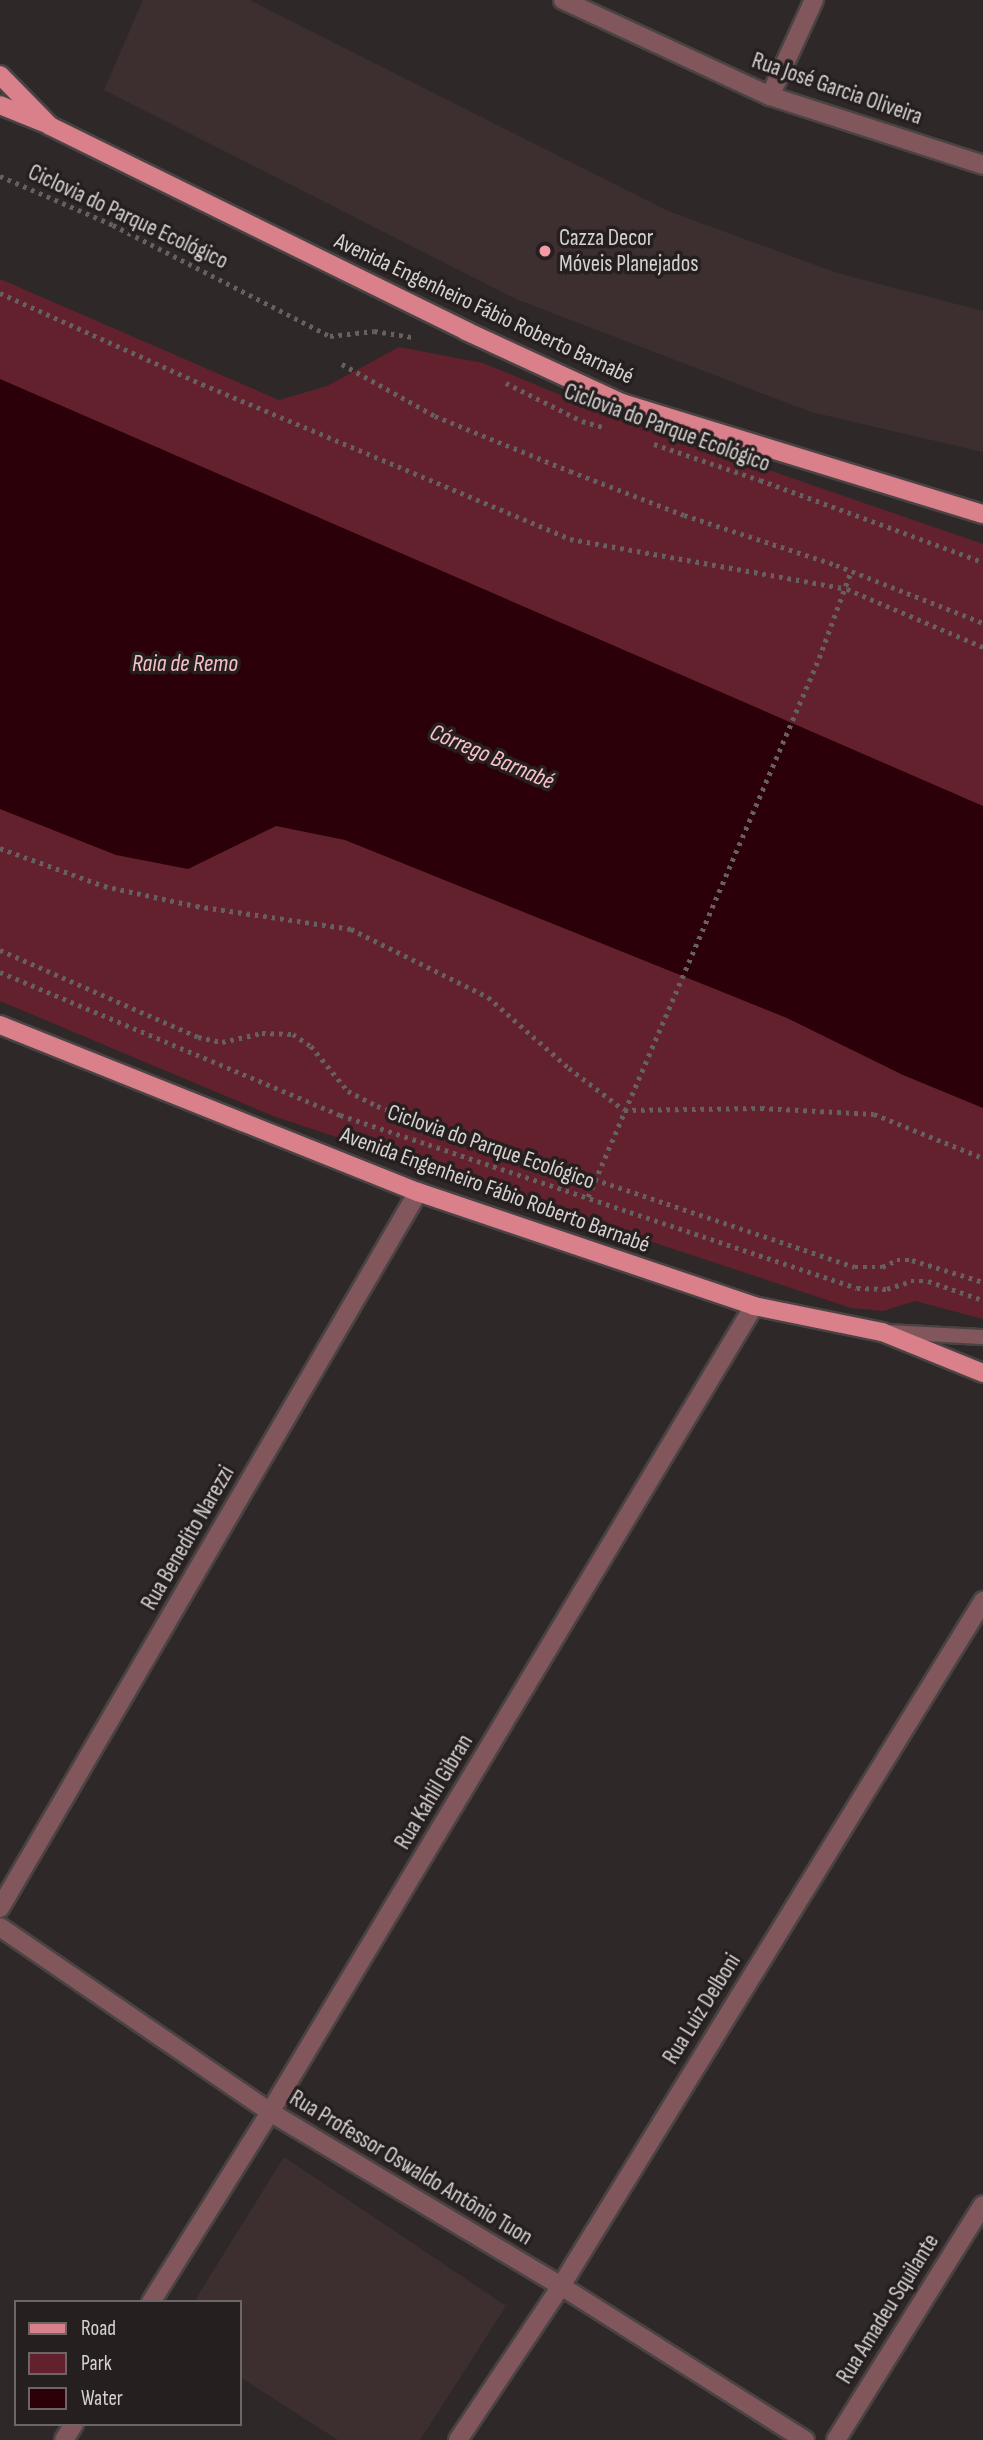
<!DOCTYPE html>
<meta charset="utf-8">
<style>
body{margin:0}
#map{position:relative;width:983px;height:2440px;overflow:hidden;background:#2f2829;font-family:"Sofia Sans Condensed",sans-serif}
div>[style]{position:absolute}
.built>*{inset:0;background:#3d2f30}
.green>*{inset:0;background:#63202d}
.water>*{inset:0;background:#2b0008}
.path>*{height:4.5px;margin-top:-2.25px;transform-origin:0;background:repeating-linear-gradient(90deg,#666061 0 3.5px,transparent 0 8.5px)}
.roads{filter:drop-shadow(2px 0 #4a4344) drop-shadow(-2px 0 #4a4344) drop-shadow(0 2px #4a4344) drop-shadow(0 -2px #4a4344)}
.lane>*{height:14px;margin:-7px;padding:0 7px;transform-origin:7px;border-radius:7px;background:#82575b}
.street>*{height:18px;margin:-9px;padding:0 9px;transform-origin:9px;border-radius:9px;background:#82575b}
.primary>*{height:18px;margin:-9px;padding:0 9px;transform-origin:9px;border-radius:9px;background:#d9808b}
.dots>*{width:19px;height:19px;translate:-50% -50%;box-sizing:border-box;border:4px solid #261f1f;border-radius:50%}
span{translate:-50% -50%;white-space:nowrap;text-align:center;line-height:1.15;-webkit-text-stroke:7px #261f1f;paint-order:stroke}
.street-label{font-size:23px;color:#d5d1d1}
.poi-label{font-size:23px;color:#d5d1d1}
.left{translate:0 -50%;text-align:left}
.water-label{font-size:24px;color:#f8c1c6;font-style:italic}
.legend{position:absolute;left:14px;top:2300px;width:228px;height:126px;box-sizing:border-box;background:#261f1f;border:2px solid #6c6666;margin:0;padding:9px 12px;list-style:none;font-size:21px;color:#d5d1d1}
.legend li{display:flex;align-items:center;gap:14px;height:35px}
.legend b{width:35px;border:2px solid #6c6666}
</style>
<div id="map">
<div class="built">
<i style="clip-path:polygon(143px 0,249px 0,668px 211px,837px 273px,983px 311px,983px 452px,811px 412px,516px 299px,104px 90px)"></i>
<i style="clip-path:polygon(284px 2157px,506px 2306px,420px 2440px,338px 2440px,240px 2377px,240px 2302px,194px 2302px)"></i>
</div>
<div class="green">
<i style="clip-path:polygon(0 279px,279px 400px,327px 386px,399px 347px,483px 363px,612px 416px,983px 544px,983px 1319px,915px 1301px,883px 1311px,851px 1308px,273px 1116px,0 1001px)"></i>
</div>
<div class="water">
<i style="clip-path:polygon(0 379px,983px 806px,983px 1108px,903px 1075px,787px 1018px,345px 840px,276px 826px,188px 869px,116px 855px,0 809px)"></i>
</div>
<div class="path">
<i style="left:0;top:176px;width:123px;rotate:23.4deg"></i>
<i style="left:113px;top:225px;width:244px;rotate:27.1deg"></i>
<i style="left:330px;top:336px;width:44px;rotate:-6.5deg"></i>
<i style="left:374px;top:331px;width:39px;rotate:9deg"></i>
<i style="left:0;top:293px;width:222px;rotate:24.3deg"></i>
<i style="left:202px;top:384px;width:399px;rotate:22.8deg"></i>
<i style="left:570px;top:539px;width:281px;rotate:10.2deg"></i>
<i style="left:847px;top:589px;width:148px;rotate:23.1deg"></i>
<i style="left:342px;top:364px;width:107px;rotate:29.2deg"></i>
<i style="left:435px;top:416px;width:146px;rotate:22.2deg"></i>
<i style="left:570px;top:471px;width:122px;rotate:21.1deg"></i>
<i style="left:684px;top:515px;width:160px;rotate:18.2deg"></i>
<i style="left:836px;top:565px;width:158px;rotate:21.5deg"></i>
<i style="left:506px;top:383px;width:85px;rotate:26.6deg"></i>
<i style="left:582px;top:421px;width:25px;rotate:16deg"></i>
<i style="left:654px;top:444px;width:112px;rotate:18.8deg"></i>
<i style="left:760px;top:480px;width:238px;rotate:20.2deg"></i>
<i style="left:0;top:848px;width:111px;rotate:20.1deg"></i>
<i style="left:104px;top:886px;width:94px;rotate:12.3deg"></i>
<i style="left:196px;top:906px;width:157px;rotate:8.4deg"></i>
<i style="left:351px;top:929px;width:153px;rotate:26.4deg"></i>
<i style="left:488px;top:997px;width:108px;rotate:41.2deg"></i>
<i style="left:569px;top:1068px;width:69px;rotate:37.4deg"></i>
<i style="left:624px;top:1110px;width:137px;rotate:-0.8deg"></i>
<i style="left:761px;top:1108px;width:113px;rotate:3deg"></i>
<i style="left:874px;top:1114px;width:118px;rotate:22deg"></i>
<i style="left:0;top:950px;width:216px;rotate:23.7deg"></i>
<i style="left:198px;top:1037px;width:25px;rotate:12deg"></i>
<i style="left:222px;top:1042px;width:41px;rotate:-12.7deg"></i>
<i style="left:262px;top:1033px;width:31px;rotate:2deg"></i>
<i style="left:293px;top:1034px;width:22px;rotate:34deg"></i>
<i style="left:311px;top:1046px;width:58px;rotate:50.6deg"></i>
<i style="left:348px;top:1091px;width:33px;rotate:27deg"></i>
<i style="left:377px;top:1106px;width:504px;rotate:18.61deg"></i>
<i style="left:855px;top:1267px;width:27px"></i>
<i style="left:882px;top:1267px;width:17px;rotate:-25deg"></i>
<i style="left:897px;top:1260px;width:15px"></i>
<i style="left:912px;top:1260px;width:74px;rotate:17.2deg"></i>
<i style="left:0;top:972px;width:369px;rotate:22.8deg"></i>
<i style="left:340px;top:1115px;width:545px;rotate:18.5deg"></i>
<i style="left:857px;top:1288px;width:30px;rotate:2deg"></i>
<i style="left:887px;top:1289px;width:25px;rotate:-18deg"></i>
<i style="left:911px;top:1281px;width:17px"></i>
<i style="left:928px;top:1281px;width:58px;rotate:19.1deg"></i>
<i style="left:588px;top:1197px;width:586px;rotate:-66.8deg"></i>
<i style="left:819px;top:658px;width:93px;rotate:-69.8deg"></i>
</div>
<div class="roads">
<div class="lane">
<i style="left:890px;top:1332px;width:93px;rotate:3.1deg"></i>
</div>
<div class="street">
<i style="left:563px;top:0;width:228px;rotate:24.9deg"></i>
<i style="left:770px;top:96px;width:224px;rotate:17.9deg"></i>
<i style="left:770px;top:96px;width:106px;rotate:-65.4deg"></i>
<i style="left:0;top:1908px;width:829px;rotate:-59.72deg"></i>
<i style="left:0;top:1927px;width:327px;rotate:34.4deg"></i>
<i style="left:270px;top:2112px;width:339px;rotate:30.9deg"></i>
<i style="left:561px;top:2286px;width:289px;rotate:32.3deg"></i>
<i style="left:151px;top:2302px;width:224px;rotate:-57.9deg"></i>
<i style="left:270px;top:2112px;width:940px;rotate:-59.02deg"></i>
<i style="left:64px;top:2440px;width:19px;rotate:-58deg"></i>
<i style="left:458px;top:2440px;width:185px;rotate:-56.2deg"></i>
<i style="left:561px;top:2286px;width:805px;rotate:-58.36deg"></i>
<i style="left:836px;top:2440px;width:277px;rotate:-58deg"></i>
</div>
<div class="primary">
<i style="left:0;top:75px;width:71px;rotate:45.6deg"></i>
<i style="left:50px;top:126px;width:464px;rotate:26.2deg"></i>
<i style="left:466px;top:331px;width:172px;rotate:24.8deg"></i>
<i style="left:622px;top:403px;width:378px;rotate:17.1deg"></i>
<i style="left:0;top:105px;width:48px;rotate:22.2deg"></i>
<i style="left:0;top:1025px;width:450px;rotate:21.8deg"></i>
<i style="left:418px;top:1192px;width:355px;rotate:18.7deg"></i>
<i style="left:754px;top:1306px;width:131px;rotate:11.5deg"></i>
<i style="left:882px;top:1332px;width:109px;rotate:22.1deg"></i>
</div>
</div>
<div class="dots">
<i style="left:545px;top:251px;background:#f49aa5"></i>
</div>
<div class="street-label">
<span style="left:837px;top:89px;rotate:19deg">Rua José Garcia Oliveira</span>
<span style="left:128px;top:217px;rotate:25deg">Ciclovia do Parque Ecológico</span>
<span style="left:484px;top:309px;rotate:25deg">Avenida Engenheiro Fábio Roberto Barnabé</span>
<span style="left:667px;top:428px;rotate:20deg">Ciclovia do Parque Ecológico</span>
<span style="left:491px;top:1147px;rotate:19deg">Ciclovia do Parque Ecológico</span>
<span style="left:495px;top:1190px;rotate:20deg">Avenida Engenheiro Fábio Roberto Barnabé</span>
<span style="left:188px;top:1538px;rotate:-60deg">Rua Benedito Narezzi</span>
<span style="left:434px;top:1792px;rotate:-59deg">Rua Kahlil Gibran</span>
<span style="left:702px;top:2009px;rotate:-58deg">Rua Luiz Delboni</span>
<span style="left:411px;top:2168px;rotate:31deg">Rua Professor Oswaldo Antônio Tuon</span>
<span style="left:888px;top:2309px;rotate:-58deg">Rua Amadeu Squilante</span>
</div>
<div class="poi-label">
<span class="left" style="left:559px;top:251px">Cazza Decor<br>Móveis Planejados</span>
</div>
<div class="water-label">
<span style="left:185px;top:664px">Raia de Remo</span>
<span style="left:492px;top:757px;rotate:23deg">Córrego Barnabé</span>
</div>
<ul class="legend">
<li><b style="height:9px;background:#d9808b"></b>Road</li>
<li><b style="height:19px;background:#63202d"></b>Park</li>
<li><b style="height:19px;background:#2b0008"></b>Water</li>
</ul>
</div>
